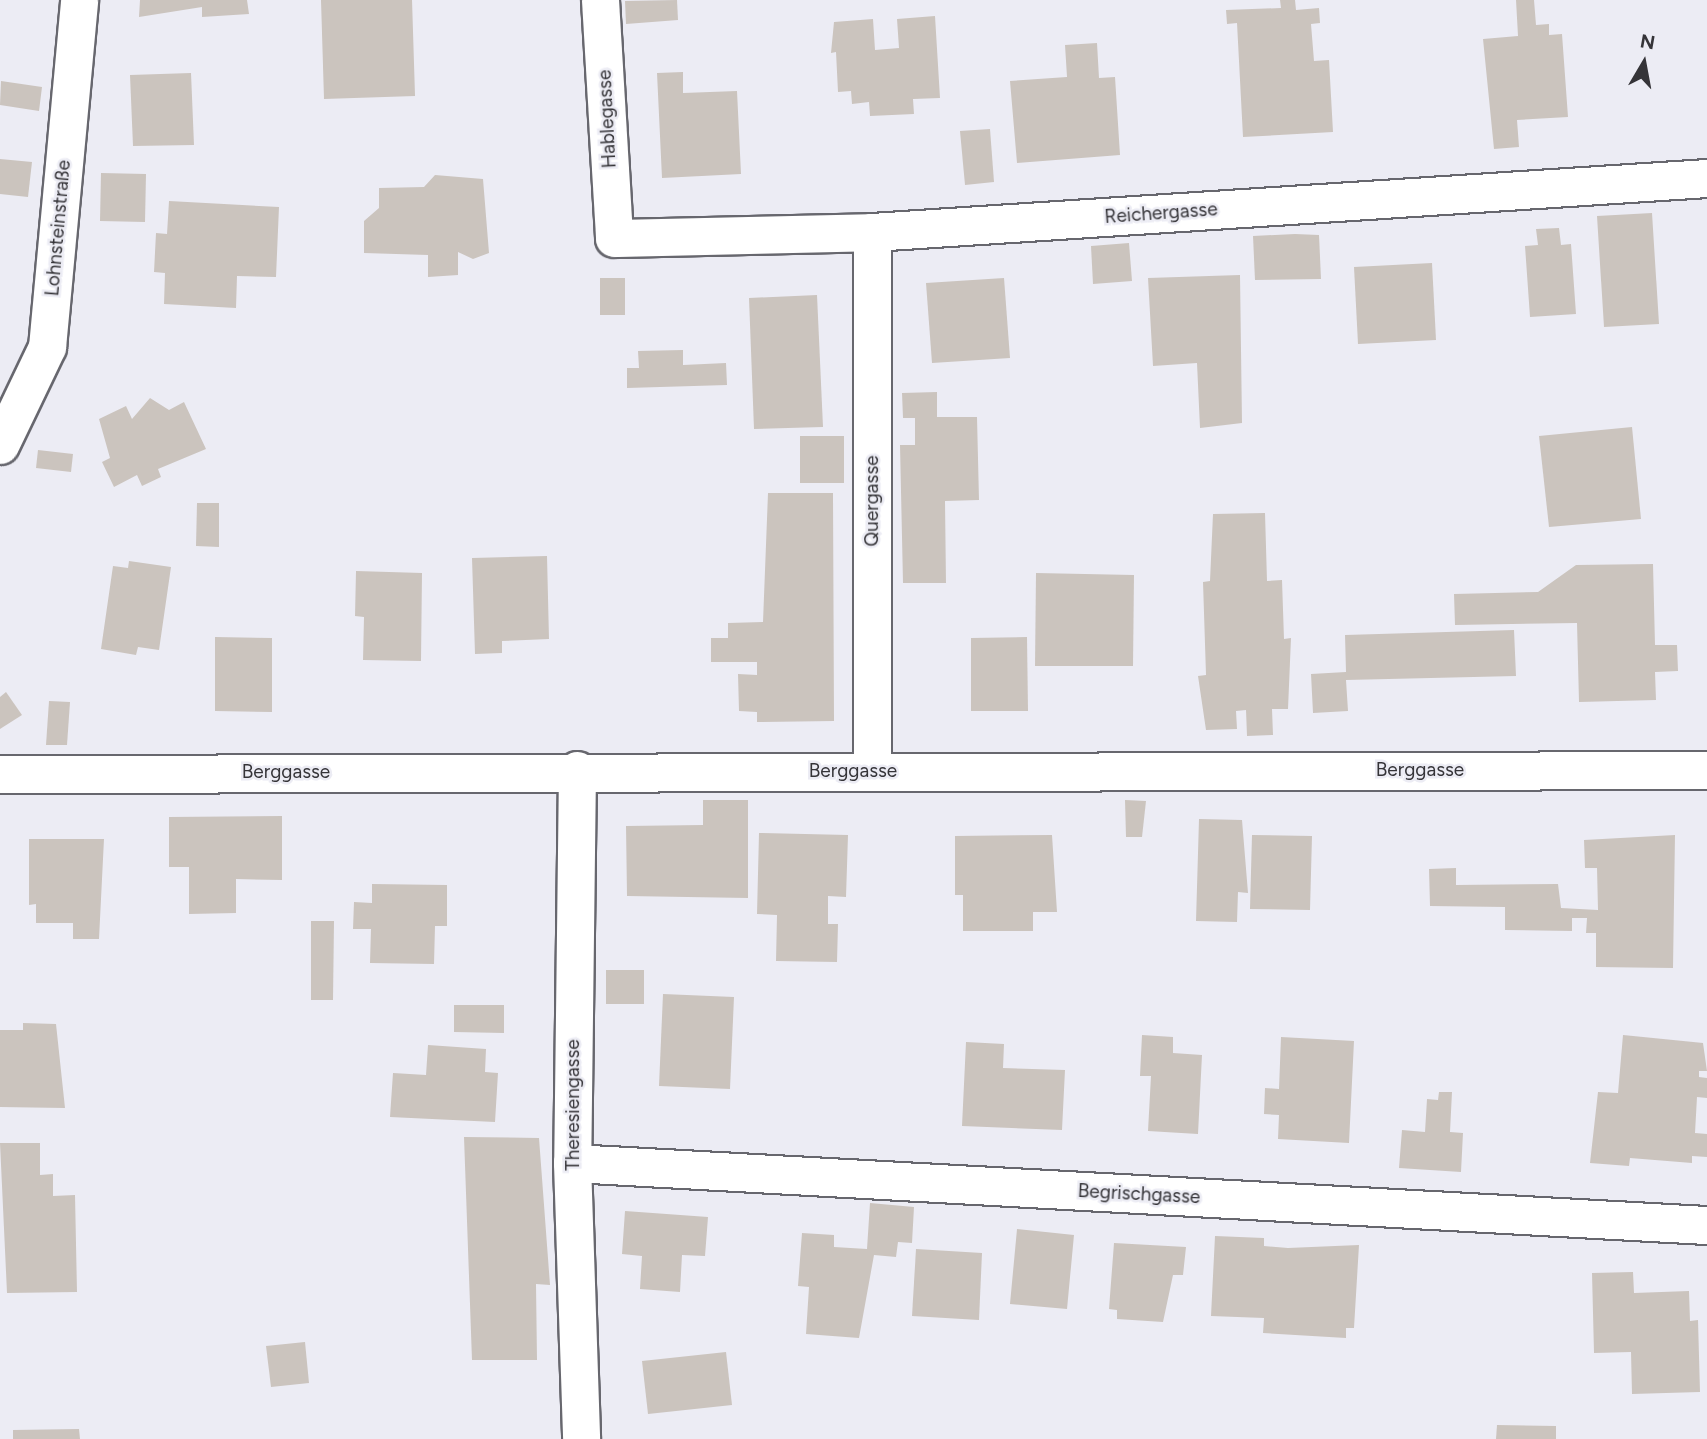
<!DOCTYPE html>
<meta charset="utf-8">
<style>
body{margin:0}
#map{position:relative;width:1707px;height:1439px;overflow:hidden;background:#ececf4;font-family:Figtree,sans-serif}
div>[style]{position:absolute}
.building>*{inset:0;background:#cbc4be}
.roads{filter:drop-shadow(2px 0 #67676e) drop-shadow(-2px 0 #67676e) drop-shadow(0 2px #67676e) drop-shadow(0 -2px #67676e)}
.minor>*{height:37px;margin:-18.5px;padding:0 18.5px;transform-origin:18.5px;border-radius:18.5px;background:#fff}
span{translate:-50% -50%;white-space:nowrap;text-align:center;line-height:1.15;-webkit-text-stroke:5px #ececf4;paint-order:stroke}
.street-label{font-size:19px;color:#353438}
.north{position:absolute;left:1609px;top:28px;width:70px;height:70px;-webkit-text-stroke:5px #ececf4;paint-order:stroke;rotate:10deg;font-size:19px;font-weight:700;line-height:28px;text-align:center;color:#353438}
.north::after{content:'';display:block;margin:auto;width:24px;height:32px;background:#353438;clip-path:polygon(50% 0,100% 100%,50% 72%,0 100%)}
</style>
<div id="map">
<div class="building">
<i style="clip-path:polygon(140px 0,247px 0,249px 14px,202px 17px,202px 7px,139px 17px)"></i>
<i style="clip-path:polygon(321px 0,412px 0,415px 96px,324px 99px)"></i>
<i style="clip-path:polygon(677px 0,678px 20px,626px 24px,625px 1px)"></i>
<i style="clip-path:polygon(1280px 0,1295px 0,1296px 10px,1319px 8px,1320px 23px,1311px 24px,1314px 61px,1329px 60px,1333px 132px,1243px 137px,1237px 23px,1227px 24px,1226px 10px,1281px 8px)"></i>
<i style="clip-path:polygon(1516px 0,1534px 0,1536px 25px,1549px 24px,1549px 35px,1562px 34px,1568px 117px,1517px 120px,1519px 147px,1494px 149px,1483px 39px,1518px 36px)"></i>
<i style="clip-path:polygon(935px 16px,940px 98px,913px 99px,914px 114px,870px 116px,869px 102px,852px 104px,851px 91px,838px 92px,836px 52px,831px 53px,834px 22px,873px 19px,875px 50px,899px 48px,897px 19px)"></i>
<i style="clip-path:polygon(1097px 43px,1099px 78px,1115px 77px,1120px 155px,1017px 163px,1010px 81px,1067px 77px,1065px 45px)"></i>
<i style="clip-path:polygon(683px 72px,683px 93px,737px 91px,741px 174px,662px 178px,657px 73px)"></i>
<i style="clip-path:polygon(191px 73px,194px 145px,133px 146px,130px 75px)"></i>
<i style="clip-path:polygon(1px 81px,42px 87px,39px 111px,0 105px)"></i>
<i style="clip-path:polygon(990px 129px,994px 182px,965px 185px,960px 131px)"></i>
<i style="clip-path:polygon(0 159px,32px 162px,28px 197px,0 194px)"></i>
<i style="clip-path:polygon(101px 173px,146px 174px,145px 222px,100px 221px)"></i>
<i style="clip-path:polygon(435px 175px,483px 179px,489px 253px,473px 259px,458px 252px,458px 275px,428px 277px,428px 255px,364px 253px,364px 221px,379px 208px,379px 188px,424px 187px)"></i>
<i style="clip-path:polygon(169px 201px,279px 207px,276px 277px,237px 276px,236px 308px,164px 304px,165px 273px,154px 272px,156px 233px,167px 234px)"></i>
<i style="clip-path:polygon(1652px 213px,1659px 324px,1604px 327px,1597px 216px)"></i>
<i style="clip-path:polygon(1559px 228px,1561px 245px,1571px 244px,1576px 314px,1530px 317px,1525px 246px,1538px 245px,1536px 229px)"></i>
<i style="clip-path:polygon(1295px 234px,1319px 235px,1321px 279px,1255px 280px,1253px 236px)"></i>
<i style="clip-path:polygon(1129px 243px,1132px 281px,1093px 284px,1091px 246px)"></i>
<i style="clip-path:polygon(1432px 263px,1436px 340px,1358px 344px,1354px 267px)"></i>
<i style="clip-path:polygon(1240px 275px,1242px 423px,1200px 428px,1197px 363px,1153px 366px,1148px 278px)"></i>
<i style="clip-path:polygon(600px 278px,625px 278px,625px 315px,600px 315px)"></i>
<i style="clip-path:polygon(1004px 278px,1010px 358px,932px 363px,926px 283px)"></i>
<i style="clip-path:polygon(817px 295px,823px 427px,754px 429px,749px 298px)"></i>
<i style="clip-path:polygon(683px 350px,683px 365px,726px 363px,727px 385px,627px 388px,627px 368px,639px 368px,638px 351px)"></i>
<i style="clip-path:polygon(937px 392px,937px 417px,977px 417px,979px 500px,945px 501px,946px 583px,903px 583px,900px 445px,915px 445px,915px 418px,903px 418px,902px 393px)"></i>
<i style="clip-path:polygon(150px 398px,169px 410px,184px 402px,206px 449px,158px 469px,161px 477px,142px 486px,137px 475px,114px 487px,102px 462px,110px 458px,99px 419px,126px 406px,132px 419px)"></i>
<i style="clip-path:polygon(1632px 427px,1641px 519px,1549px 527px,1539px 436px)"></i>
<i style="clip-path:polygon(800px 436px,844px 436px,844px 483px,800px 483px)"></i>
<i style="clip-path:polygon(38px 450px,73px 454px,71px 472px,36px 468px)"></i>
<i style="clip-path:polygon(768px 493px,833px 493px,834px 721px,757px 722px,757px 712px,739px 711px,738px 674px,757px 675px,757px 662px,711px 662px,711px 638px,728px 638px,728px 623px,763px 622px)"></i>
<i style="clip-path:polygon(197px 503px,219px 503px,219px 547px,196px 546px)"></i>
<i style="clip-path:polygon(1265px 513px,1267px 581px,1282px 580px,1284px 639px,1291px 638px,1288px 709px,1272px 709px,1273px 735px,1247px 736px,1246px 710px,1236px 711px,1237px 729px,1206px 730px,1198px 676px,1206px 675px,1203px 582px,1210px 581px,1213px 514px)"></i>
<i style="clip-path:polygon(547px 556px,549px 639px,502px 641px,502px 653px,475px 654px,472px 558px)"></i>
<i style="clip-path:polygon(129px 561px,171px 567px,159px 650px,138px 647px,136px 655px,101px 649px,113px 566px,128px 568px)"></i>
<i style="clip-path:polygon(1653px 564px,1655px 645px,1677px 645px,1678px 671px,1655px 672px,1656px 700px,1579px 702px,1577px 623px,1455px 625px,1454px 594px,1538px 592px,1576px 565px)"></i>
<i style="clip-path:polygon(356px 571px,422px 573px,421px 661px,363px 660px,364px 617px,355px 616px)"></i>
<i style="clip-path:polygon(1036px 573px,1134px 575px,1133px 666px,1035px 666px)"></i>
<i style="clip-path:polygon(1514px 630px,1516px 676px,1346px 680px,1348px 711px,1313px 713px,1311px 674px,1346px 672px,1345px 635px)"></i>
<i style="clip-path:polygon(215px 637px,272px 638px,272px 712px,215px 711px)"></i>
<i style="clip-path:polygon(1027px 637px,1028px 711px,971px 711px,971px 638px)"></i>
<i style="clip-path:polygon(6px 692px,22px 715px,0 729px,0 697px)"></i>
<i style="clip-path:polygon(49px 701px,70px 702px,67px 745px,46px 745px)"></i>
<i style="clip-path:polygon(703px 800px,748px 800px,748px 898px,627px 896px,626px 826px,703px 825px)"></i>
<i style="clip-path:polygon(1125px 800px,1146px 801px,1142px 837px,1126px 837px)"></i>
<i style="clip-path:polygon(282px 816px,282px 880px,236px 879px,236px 913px,189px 914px,189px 867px,169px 867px,169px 817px)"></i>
<i style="clip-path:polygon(1199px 819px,1242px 820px,1248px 893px,1238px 892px,1237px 922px,1196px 921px)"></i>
<i style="clip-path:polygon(759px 833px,848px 835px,846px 897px,828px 896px,828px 924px,838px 924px,837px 962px,776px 961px,777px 915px,757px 914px)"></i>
<i style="clip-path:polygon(1052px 835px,1057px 912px,1033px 912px,1033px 931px,963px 931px,963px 895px,955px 895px,955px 836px)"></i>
<i style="clip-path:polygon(1252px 835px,1312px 836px,1310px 910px,1250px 909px)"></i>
<i style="clip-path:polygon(1675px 835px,1673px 968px,1596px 967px,1596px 933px,1586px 933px,1587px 918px,1572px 918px,1572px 931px,1505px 930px,1505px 907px,1430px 906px,1429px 869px,1456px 868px,1456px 885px,1558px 884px,1561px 908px,1598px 910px,1597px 868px,1585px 868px,1584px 840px)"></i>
<i style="clip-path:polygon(29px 839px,104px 839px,99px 939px,73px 939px,73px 923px,36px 923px,36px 904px,29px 905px)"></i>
<i style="clip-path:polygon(372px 884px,447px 885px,447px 926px,435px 926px,434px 964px,370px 963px,371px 929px,353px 929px,354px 902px,372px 903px)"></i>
<i style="clip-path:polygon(311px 921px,334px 921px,333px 1000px,311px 1000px)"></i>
<i style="clip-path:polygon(606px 970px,644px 970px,644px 1004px,606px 1004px)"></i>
<i style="clip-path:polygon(663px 994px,734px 997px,730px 1089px,659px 1086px)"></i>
<i style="clip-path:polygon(454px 1005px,504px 1005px,504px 1033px,454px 1032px)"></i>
<i style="clip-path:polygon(23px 1023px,56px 1024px,65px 1108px,0 1107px,0 1030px,23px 1030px)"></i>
<i style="clip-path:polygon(1142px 1035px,1173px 1037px,1173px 1053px,1202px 1055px,1198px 1134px,1148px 1131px,1151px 1076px,1140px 1076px)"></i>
<i style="clip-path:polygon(1623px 1035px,1703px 1043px,1707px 1071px,1699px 1071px,1699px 1077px,1707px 1078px,1707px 1098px,1697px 1097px,1695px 1133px,1707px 1134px,1707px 1157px,1692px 1156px,1692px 1163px,1630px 1158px,1629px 1166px,1590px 1163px,1598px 1092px,1618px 1093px)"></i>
<i style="clip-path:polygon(1281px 1037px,1354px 1041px,1349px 1143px,1278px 1139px,1279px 1115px,1264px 1114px,1265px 1088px,1279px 1089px)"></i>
<i style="clip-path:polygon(966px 1042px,1004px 1044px,1003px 1068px,1065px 1070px,1062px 1130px,962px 1126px)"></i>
<i style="clip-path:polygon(428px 1045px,486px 1049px,485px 1072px,498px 1073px,495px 1122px,390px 1117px,393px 1073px,426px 1075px)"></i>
<i style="clip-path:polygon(1439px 1092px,1452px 1092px,1450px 1132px,1463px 1133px,1461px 1172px,1399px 1168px,1402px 1130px,1425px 1132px,1427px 1099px,1438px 1100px)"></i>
<i style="clip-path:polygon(464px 1137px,539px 1138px,550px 1285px,536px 1284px,537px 1360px,472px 1360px)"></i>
<i style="clip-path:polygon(0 1143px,40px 1143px,40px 1175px,53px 1174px,53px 1196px,75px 1195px,77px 1292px,7px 1293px)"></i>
<i style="clip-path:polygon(870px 1203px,914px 1207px,912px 1243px,898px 1242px,896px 1257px,874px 1255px,859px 1338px,806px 1334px,809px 1287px,798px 1286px,802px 1233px,834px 1235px,834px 1247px,867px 1249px)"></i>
<i style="clip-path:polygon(625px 1211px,708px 1217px,705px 1256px,682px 1255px,680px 1292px,640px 1289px,642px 1256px,622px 1254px)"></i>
<i style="clip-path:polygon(1017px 1229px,1074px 1235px,1067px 1309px,1010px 1304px)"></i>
<i style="clip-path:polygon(1215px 1236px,1264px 1238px,1264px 1246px,1288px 1248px,1359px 1245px,1354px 1328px,1346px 1328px,1346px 1338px,1263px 1333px,1264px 1318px,1211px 1316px)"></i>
<i style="clip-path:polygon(1114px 1243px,1186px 1247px,1183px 1275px,1173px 1275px,1163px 1322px,1117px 1319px,1117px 1310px,1109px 1309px)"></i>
<i style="clip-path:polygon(916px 1249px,982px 1253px,979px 1320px,912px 1316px)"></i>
<i style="clip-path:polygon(1633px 1272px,1634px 1293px,1689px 1291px,1690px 1321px,1698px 1320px,1700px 1392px,1632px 1394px,1631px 1352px,1594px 1353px,1592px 1273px)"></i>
<i style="clip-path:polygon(305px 1342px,309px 1383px,271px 1387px,266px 1346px)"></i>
<i style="clip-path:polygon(726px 1352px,732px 1405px,648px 1414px,642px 1361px)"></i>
<i style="clip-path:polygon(1497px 1425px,1556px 1426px,1556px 1439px,1496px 1439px)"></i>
<i style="clip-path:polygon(79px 1429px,80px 1439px,13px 1439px,13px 1430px)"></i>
</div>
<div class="roads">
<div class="minor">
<i style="left:600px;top:0;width:238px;rotate:86.6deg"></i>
<i style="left:614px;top:238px;width:258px;rotate:-1.3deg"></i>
<i style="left:872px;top:232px;width:837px;rotate:-3.7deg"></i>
<i style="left:872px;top:232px;width:539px;rotate:90deg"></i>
<i style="left:0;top:445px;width:109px;rotate:-64.4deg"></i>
<i style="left:47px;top:347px;width:348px;rotate:-84.7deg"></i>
<i style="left:577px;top:770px;width:393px;rotate:90.7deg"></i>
<i style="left:572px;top:1163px;width:276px;rotate:88.1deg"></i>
<i style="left:0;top:774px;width:1707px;rotate:-0.13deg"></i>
<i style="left:572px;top:1163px;width:1137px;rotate:3.13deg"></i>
</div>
</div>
<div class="street-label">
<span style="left:607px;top:119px;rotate:-93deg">Hablegasse</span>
<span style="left:1161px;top:213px;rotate:-4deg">Reichergasse</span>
<span style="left:58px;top:228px;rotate:-85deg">Lohnsteinstraße</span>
<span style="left:872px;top:501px;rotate:-90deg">Quergasse</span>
<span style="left:1420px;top:770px">Berggasse</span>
<span style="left:853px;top:771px">Berggasse</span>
<span style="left:286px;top:772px">Berggasse</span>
<span style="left:573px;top:1105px;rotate:-90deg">Theresiengasse</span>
<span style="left:1139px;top:1194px;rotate:3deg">Begrischgasse</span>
</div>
<div class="north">N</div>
</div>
